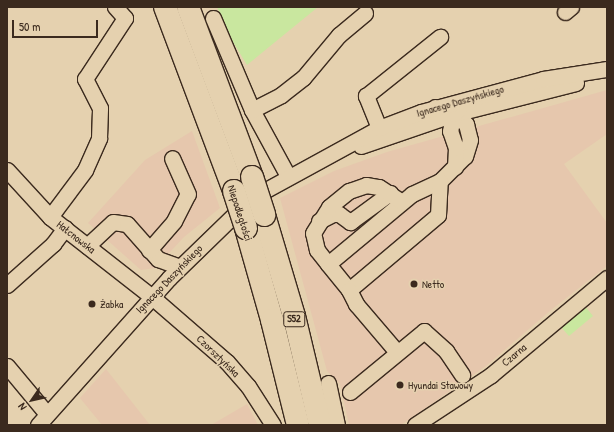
<!DOCTYPE html>
<meta charset="utf-8">
<style>
body{margin:0}
#map{position:relative;width:614px;height:432px;overflow:hidden;background:#e5d1af;font-family:"Patrick Hand",sans-serif}
div>[style]{position:absolute}
.built>*{inset:0;background:#e6c7ad}
.green>*{inset:0;background:#c9e79f}
.roads{filter:drop-shadow(1px 0 #3b2a1e) drop-shadow(-1px 0 #3b2a1e) drop-shadow(0 1px #3b2a1e) drop-shadow(0 -1px #3b2a1e)}
.minor>*{height:15px;margin:-7.5px;padding:0 7.5px;transform-origin:7.5px;border-radius:7.5px;background:#e5d1af}
.highway>*{height:22px;margin:-11px;padding:0 11px;transform-origin:11px;border-radius:11px;background:#e5d1af}
.bridges{filter:drop-shadow(1px 0 #3b2a1e) drop-shadow(-1px 0 #3b2a1e) drop-shadow(0 1px #3b2a1e) drop-shadow(0 -1px #3b2a1e)}
.highway-bridge>*{height:22px;margin:-11px;padding:0 11px;transform-origin:11px;border-radius:11px;background:#e5d1af}
.dots>*{width:11px;height:11px;translate:-50% -50%;box-sizing:border-box;border:2px solid #e5d1af;border-radius:50%}
span{translate:-50% -50%;white-space:nowrap;text-align:center;line-height:1.15;-webkit-text-stroke:3px #e5d1af;paint-order:stroke}
.shield-label span{padding:1px 3px;background:#e5d1af;border:1px solid;border-radius:3px;-webkit-text-stroke-width:0}
.shield-label{font-size:10px;color:#3b2a1e;font-weight:700}
.street-label{font-size:11px;color:#3b2a1e}
.poi-label{font-size:11px;color:#3b2a1e}
.left{translate:0 -50%;text-align:left}
.frame{position:absolute;inset:0;border:8px solid #3b2a1e;pointer-events:none}
.north{position:absolute;left:12px;top:380px;width:40px;height:40px;-webkit-text-stroke:3px #e5d1af;paint-order:stroke;rotate:236deg;font-size:11px;font-weight:700;line-height:16px;text-align:center;color:#3b2a1e}
.north::after{content:'';display:block;margin:auto;width:14px;height:18px;background:#3b2a1e;clip-path:polygon(50% 0,100% 100%,50% 72%,0 100%)}
.scale{position:absolute;left:12px;top:20px;width:86px;height:18px;box-sizing:border-box;border:2px solid #3b2a1e;border-top:0;padding-left:5px;font-size:12px;line-height:14px;white-space:nowrap;color:#3b2a1e;-webkit-text-stroke:3px #e5d1af;paint-order:stroke}
</style>
<div id="map">
<div class="built">
<i style="clip-path:polygon(607px 90px,607px 134px,564px 164px,607px 223px,607px 266px,551px 310px,486px 366px,401px 425px,349px 425px,340px 384px,327px 371px,280px 198px,334px 171px,387px 152px)"></i>
<i style="clip-path:polygon(192px 131px,220px 208px,184px 237px,155px 268px,141px 270px,88px 223px,145px 160px)"></i>
<i style="clip-path:polygon(106px 369px,150px 425px,102px 425px,80px 398px)"></i>
<i style="clip-path:polygon(247px 404px,258px 425px,211px 425px)"></i>
</div>
<div class="green">
<i style="clip-path:polygon(217px 7px,318px 7px,247px 65px,230px 37px)"></i>
<i style="clip-path:polygon(584px 305px,593px 316px,569px 336px,560px 326px)"></i>
</div>
<div class="roads">
<div class="minor">
<i style="left:565px;top:12px;width:8px;rotate:-40deg"></i>
<i style="left:213px;top:18px;width:100px;rotate:67deg"></i>
<i style="left:252px;top:110px;width:75px;rotate:61.4deg"></i>
<i style="left:435px;top:107px;width:20px;rotate:20deg"></i>
<i style="left:454px;top:114px;width:16px;rotate:40deg"></i>
<i style="left:466px;top:124px;width:16px;rotate:76deg"></i>
<i style="left:470px;top:140px;width:17px;rotate:107deg"></i>
<i style="left:465px;top:156px;width:35px;rotate:135deg"></i>
<i style="left:440px;top:181px;width:31px;rotate:155deg"></i>
<i style="left:412px;top:194px;width:109px;rotate:140.2deg"></i>
<i style="left:328px;top:264px;width:33px;rotate:51deg"></i>
<i style="left:349px;top:290px;width:116px;rotate:-40.1deg"></i>
<i style="left:438px;top:215px;width:34px;rotate:-87deg"></i>
<i style="left:252px;top:110px;width:33px;rotate:-27deg"></i>
<i style="left:281px;top:95px;width:28px;rotate:-38deg"></i>
<i style="left:303px;top:78px;width:56px;rotate:-50.1deg"></i>
<i style="left:339px;top:35px;width:34px;rotate:-40deg"></i>
<i style="left:379px;top:128px;width:35px;rotate:-112deg"></i>
<i style="left:366px;top:96px;width:95px;rotate:-38.6deg"></i>
<i style="left:361px;top:146px;width:98px;rotate:-19deg"></i>
<i style="left:454px;top:114px;width:126px;rotate:-14.3deg"></i>
<i style="left:455px;top:167px;width:19px;rotate:-87deg"></i>
<i style="left:456px;top:148px;width:18px;rotate:-109deg"></i>
<i style="left:450px;top:131px;width:17px;rotate:-77deg"></i>
<i style="left:454px;top:114px;width:7px;rotate:-45deg"></i>
<i style="left:7px;top:170px;width:64px;rotate:47.5deg"></i>
<i style="left:50px;top:217px;width:130px;rotate:38.1deg"></i>
<i style="left:152px;top:297px;width:99px;rotate:40.9deg"></i>
<i style="left:227px;top:362px;width:32px;rotate:49deg"></i>
<i style="left:248px;top:386px;width:46px;rotate:57.3deg"></i>
<i style="left:50px;top:217px;width:59px;rotate:-53.3deg"></i>
<i style="left:85px;top:170px;width:35px;rotate:-66deg"></i>
<i style="left:99px;top:138px;width:30px;rotate:-88deg"></i>
<i style="left:100px;top:108px;width:33px;rotate:-117deg"></i>
<i style="left:85px;top:79px;width:73px;rotate:-56.7deg"></i>
<i style="left:125px;top:18px;width:15px;rotate:-132deg"></i>
<i style="left:319px;top:221px;width:16px;rotate:-27deg"></i>
<i style="left:333px;top:214px;width:6px"></i>
<i style="left:339px;top:214px;width:14px;rotate:36deg"></i>
<i style="left:350px;top:222px;width:4px;rotate:-34deg"></i>
<i style="left:353px;top:220px;width:46px;rotate:-36.1deg"></i>
<i style="left:87px;top:246px;width:35px;rotate:-43deg"></i>
<i style="left:113px;top:222px;width:14px;rotate:8deg"></i>
<i style="left:127px;top:224px;width:47px;rotate:48.5deg"></i>
<i style="left:158px;top:259px;width:23px;rotate:20deg"></i>
<i style="left:149px;top:250px;width:38px;rotate:-49deg"></i>
<i style="left:174px;top:221px;width:30px;rotate:-63deg"></i>
<i style="left:188px;top:194px;width:39px;rotate:-114deg"></i>
<i style="left:328px;top:264px;width:18px;rotate:-128deg"></i>
<i style="left:317px;top:250px;width:17px;rotate:-103deg"></i>
<i style="left:313px;top:233px;width:31px;rotate:-58deg"></i>
<i style="left:329px;top:207px;width:26px;rotate:-39deg"></i>
<i style="left:349px;top:191px;width:18px;rotate:-19deg"></i>
<i style="left:366px;top:185px;width:13px;rotate:9deg"></i>
<i style="left:379px;top:187px;width:27px;rotate:33deg"></i>
<i style="left:7px;top:285px;width:62px;rotate:-41.7deg"></i>
<i style="left:53px;top:244px;width:20px;rotate:-53deg"></i>
<i style="left:349px;top:290px;width:16px;rotate:63deg"></i>
<i style="left:356px;top:304px;width:62px;rotate:49.6deg"></i>
<i style="left:7px;top:366px;width:62px;rotate:50.2deg"></i>
<i style="left:328px;top:383px;width:43px;rotate:77.9deg"></i>
<i style="left:350px;top:392px;width:96px;rotate:-39.5deg"></i>
<i style="left:424px;top:331px;width:30px;rotate:42deg"></i>
<i style="left:446px;top:351px;width:29px;rotate:56deg"></i>
<i style="left:38px;top:425px;width:197px;rotate:-48.3deg"></i>
<i style="left:169px;top:278px;width:92px;rotate:-44.1deg"></i>
<i style="left:235px;top:214px;width:37px;rotate:-38deg"></i>
<i style="left:264px;top:191px;width:131px;rotate:-28.7deg"></i>
<i style="left:379px;top:128px;width:45px;rotate:-20.9deg"></i>
<i style="left:421px;top:112px;width:126px;rotate:-15.1deg"></i>
<i style="left:543px;top:79px;width:65px;rotate:-8.9deg"></i>
<i style="left:415px;top:425px;width:91px;rotate:-33.3deg"></i>
<i style="left:491px;top:375px;width:151px;rotate:-39.9deg"></i>
</div>
<div class="highway">
<i style="left:165px;top:7px;width:197px;rotate:69.4deg"></i>
<i style="left:188px;top:7px;width:182px;rotate:69.4deg"></i>
<i style="left:264px;top:215px;width:105px;rotate:73.5deg"></i>
<i style="left:294px;top:316px;width:112px;rotate:76.6deg"></i>
<i style="left:246px;top:228px;width:96px;rotate:74.2deg"></i>
<i style="left:272px;top:320px;width:108px;rotate:76.1deg"></i>
</div>
</div>
<div class="bridges">
<div class="highway-bridge">
<i style="left:252px;top:177px;width:40px;rotate:72deg"></i>
<i style="left:234px;top:191px;width:39px;rotate:72deg"></i>
</div>
</div>
<div class="dots">
<i style="left:414px;top:284px;background:#3b2a1e"></i>
<i style="left:92px;top:304px;background:#3b2a1e"></i>
<i style="left:400px;top:385px;background:#3b2a1e"></i>
</div>
<div class="shield-label">
<span style="left:294px;top:319px">S52</span>
</div>
<div class="street-label">
<span style="left:460px;top:101px;rotate:-16deg">Ignacego Daszyńskiego</span>
<span style="left:240px;top:213px;rotate:72deg">Niepodległości</span>
<span style="left:76px;top:237px;rotate:38deg">Hałcnowska</span>
<span style="left:169px;top:279px;rotate:-46deg">Ignacego Daszyńskiego</span>
<span style="left:514px;top:355px;rotate:-40deg">Czarna</span>
<span style="left:218px;top:356px;rotate:44deg">Czorsztyńska</span>
</div>
<div class="poi-label">
<span class="left" style="left:422px;top:284px">Netto</span>
<span class="left" style="left:100px;top:304px">Żabka</span>
<span class="left" style="left:408px;top:385px">Hyundai Stawowy</span>
</div>
<div class="frame"></div>
<div class="north">N</div>
<div class="scale">50 m</div>
</div>
